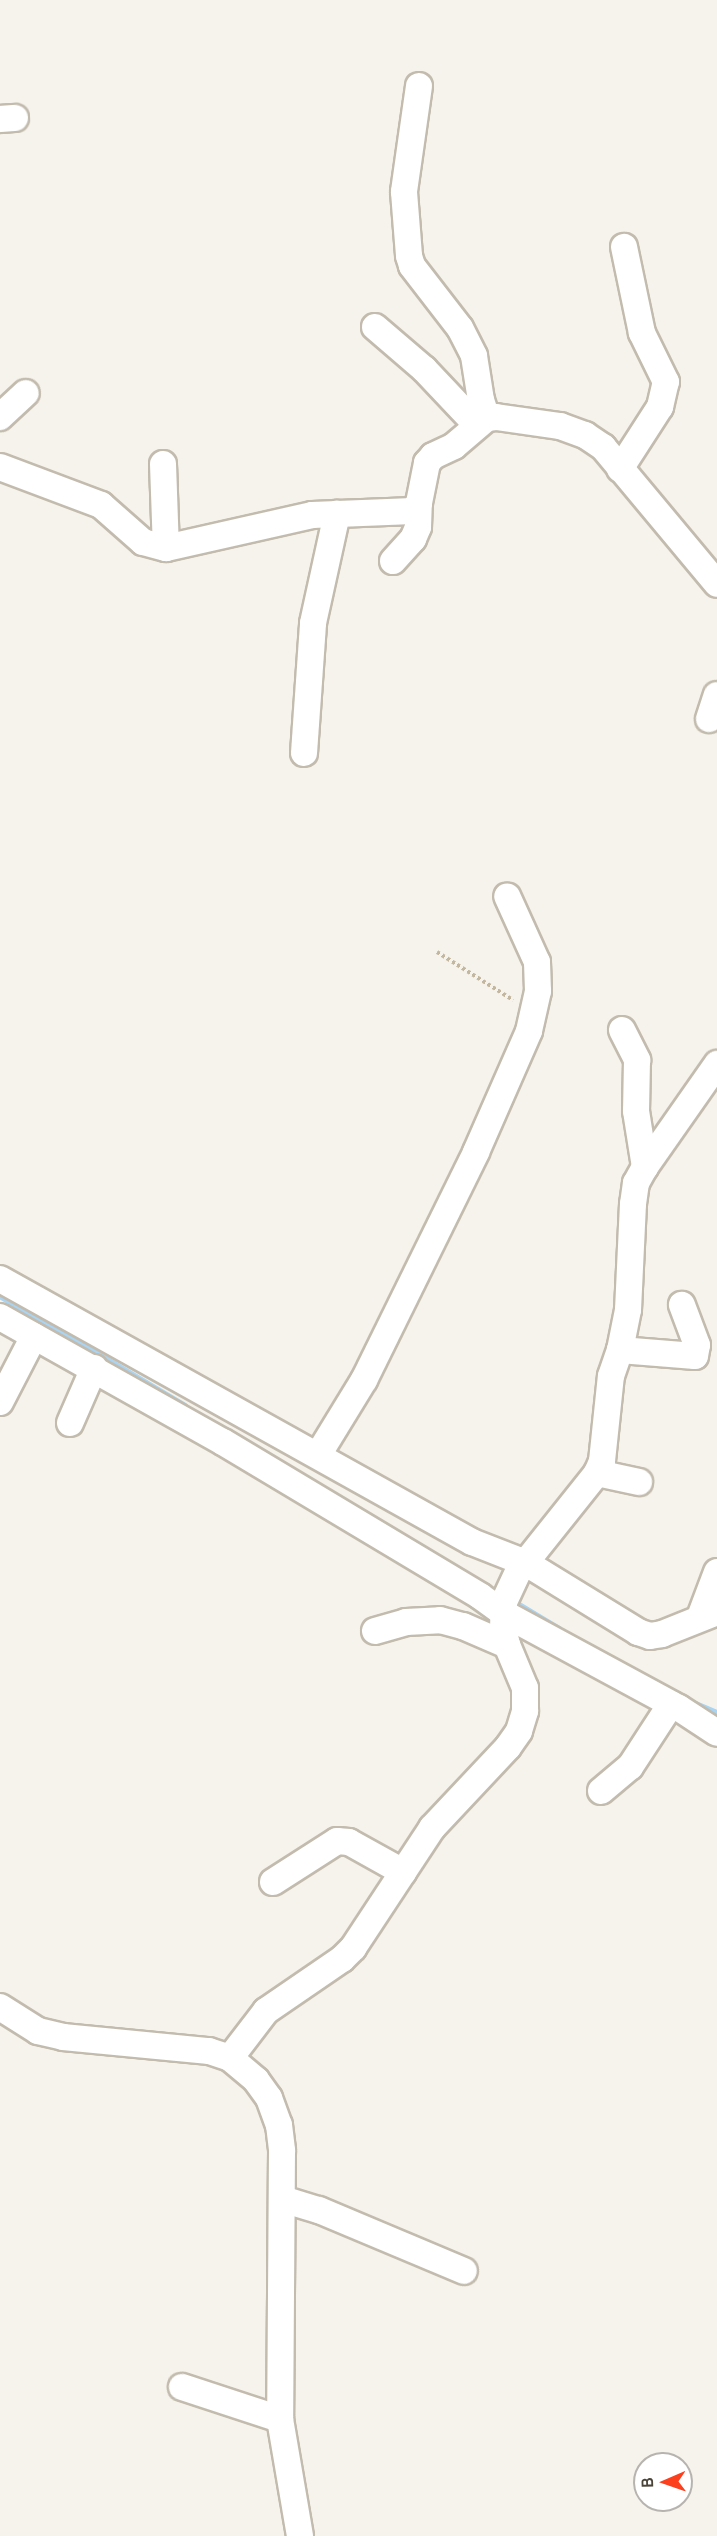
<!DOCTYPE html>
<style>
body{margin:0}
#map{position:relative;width:717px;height:2536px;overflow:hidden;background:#f6f3ec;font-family:Manrope,sans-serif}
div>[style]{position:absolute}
.stream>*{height:6px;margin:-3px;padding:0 3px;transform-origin:3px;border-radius:3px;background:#a9d4f2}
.path>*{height:4px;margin-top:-2px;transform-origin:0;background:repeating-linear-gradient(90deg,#c4b79f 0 3px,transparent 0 6px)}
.roads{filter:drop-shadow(2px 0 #c2bbae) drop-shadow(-2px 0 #c2bbae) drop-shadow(0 2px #c2bbae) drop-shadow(0 -2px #c2bbae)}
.minor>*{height:26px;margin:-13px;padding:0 13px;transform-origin:13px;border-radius:13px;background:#fff}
span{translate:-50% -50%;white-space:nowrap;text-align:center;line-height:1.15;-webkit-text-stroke:5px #fff;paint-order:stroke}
.north{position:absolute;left:633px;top:2452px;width:60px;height:60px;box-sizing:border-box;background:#fff;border:2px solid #b7b4b0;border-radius:50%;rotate:268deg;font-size:16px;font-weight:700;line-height:24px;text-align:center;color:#4b4439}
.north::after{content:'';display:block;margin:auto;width:21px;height:27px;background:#fc3f1d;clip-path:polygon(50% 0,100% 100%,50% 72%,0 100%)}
</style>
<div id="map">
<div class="stream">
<i style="left:0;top:1296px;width:215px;rotate:30.7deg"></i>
<i style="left:511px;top:1600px;width:56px;rotate:31.1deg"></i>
<i style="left:691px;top:1702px;width:28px;rotate:23deg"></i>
</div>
<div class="path">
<i style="left:437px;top:952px;width:90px;rotate:32.3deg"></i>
</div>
<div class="roads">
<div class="minor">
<i style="left:419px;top:86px;width:107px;rotate:98.1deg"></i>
<i style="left:404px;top:192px;width:64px;rotate:85.5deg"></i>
<i style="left:409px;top:256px;width:10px;rotate:73deg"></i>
<i style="left:412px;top:266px;width:78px;rotate:52.3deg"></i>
<i style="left:460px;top:328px;width:31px;rotate:63deg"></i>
<i style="left:474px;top:356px;width:45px;rotate:81deg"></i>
<i style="left:481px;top:400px;width:19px;rotate:72deg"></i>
<i style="left:0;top:119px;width:15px;rotate:-4deg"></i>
<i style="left:375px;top:327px;width:65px;rotate:40.6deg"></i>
<i style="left:424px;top:369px;width:77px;rotate:46.6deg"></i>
<i style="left:0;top:417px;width:35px;rotate:-43deg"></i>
<i style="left:163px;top:464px;width:84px;rotate:88deg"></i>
<i style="left:0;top:467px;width:108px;rotate:20.6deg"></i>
<i style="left:101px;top:505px;width:56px;rotate:41.4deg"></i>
<i style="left:143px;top:542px;width:24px;rotate:15deg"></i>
<i style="left:166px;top:548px;width:150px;rotate:-12.7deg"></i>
<i style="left:312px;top:515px;width:101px;rotate:-2.3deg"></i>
<i style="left:413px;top:511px;width:10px;rotate:-53deg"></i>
<i style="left:419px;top:503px;width:41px;rotate:-78.7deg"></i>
<i style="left:427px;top:463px;width:9px;rotate:-49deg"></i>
<i style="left:433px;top:456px;width:23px;rotate:-25deg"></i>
<i style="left:454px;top:446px;width:43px;rotate:-40.3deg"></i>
<i style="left:487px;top:418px;width:9px;rotate:-6deg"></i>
<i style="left:496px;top:417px;width:65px;rotate:8deg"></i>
<i style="left:560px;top:426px;width:27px;rotate:20deg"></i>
<i style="left:585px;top:435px;width:22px;rotate:34deg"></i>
<i style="left:603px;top:447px;width:178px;rotate:50.2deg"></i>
<i style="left:620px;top:469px;width:74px;rotate:-57.2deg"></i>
<i style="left:660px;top:407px;width:26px;rotate:-77deg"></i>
<i style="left:666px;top:382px;width:55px;rotate:-116.1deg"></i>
<i style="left:642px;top:333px;width:88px;rotate:-101.8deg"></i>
<i style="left:393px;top:561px;width:30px;rotate:-48deg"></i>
<i style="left:413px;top:539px;width:13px;rotate:-67deg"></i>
<i style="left:418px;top:527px;width:24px;rotate:-88deg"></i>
<i style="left:709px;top:719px;width:25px;rotate:-72deg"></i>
<i style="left:304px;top:753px;width:130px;rotate:-86deg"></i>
<i style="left:313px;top:623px;width:112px;rotate:-77.6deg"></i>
<i style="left:622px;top:1030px;width:34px;rotate:63deg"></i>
<i style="left:637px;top:1060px;width:51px;rotate:91.1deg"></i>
<i style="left:636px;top:1111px;width:57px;rotate:80.9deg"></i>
<i style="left:0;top:1279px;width:540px;rotate:29.13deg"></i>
<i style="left:472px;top:1542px;width:58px;rotate:21.3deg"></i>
<i style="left:526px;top:1563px;width:132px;rotate:31.6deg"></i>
<i style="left:638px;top:1632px;width:13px;rotate:18deg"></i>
<i style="left:650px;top:1636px;width:12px;rotate:-9deg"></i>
<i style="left:662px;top:1634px;width:59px;rotate:-21.8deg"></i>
<i style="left:0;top:1317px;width:256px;rotate:29.3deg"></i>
<i style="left:223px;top:1442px;width:300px;rotate:30.9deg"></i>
<i style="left:480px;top:1596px;width:29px;rotate:36deg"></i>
<i style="left:503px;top:1613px;width:200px;rotate:28.4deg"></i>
<i style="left:679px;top:1708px;width:45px;rotate:33.3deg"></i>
<i style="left:620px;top:1350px;width:75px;rotate:4.6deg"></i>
<i style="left:695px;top:1356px;width:11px;rotate:-80deg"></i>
<i style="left:697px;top:1345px;width:43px;rotate:-110.6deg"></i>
<i style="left:0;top:1402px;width:74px;rotate:-62.7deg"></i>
<i style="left:70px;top:1423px;width:60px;rotate:-66.4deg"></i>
<i style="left:318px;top:1455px;width:88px;rotate:-58.5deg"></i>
<i style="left:364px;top:1380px;width:254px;rotate:-63.8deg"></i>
<i style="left:476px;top:1152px;width:132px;rotate:-66.3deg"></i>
<i style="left:529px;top:1031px;width:41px;rotate:-77.3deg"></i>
<i style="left:538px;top:991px;width:29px;rotate:-92deg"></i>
<i style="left:537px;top:962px;width:72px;rotate:-114.4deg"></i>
<i style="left:597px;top:1473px;width:43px;rotate:12.1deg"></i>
<i style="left:700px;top:1617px;width:48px;rotate:-69.3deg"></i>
<i style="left:375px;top:1631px;width:32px;rotate:-16deg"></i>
<i style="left:406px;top:1622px;width:34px;rotate:-3deg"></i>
<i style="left:440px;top:1620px;width:24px;rotate:15deg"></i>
<i style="left:463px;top:1626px;width:48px;rotate:23.4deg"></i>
<i style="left:601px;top:1791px;width:38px;rotate:-40deg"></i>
<i style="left:630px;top:1767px;width:75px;rotate:-56.9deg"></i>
<i style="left:273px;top:1882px;width:76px;rotate:-32.6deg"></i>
<i style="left:337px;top:1841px;width:12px;rotate:5deg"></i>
<i style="left:349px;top:1842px;width:62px;rotate:29.1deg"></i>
<i style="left:0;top:2007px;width:45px;rotate:32.3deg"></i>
<i style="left:38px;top:2031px;width:26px;rotate:13deg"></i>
<i style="left:63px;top:2037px;width:147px;rotate:5.5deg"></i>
<i style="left:209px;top:2051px;width:22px;rotate:18deg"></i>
<i style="left:230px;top:2058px;width:34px;rotate:40deg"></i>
<i style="left:256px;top:2080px;width:22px;rotate:54deg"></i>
<i style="left:269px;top:2098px;width:29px;rotate:70deg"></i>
<i style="left:279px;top:2125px;width:26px;rotate:83deg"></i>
<i style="left:282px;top:2151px;width:268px;rotate:90.4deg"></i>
<i style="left:280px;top:2419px;width:119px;rotate:80.3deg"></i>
<i style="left:230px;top:2058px;width:59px;rotate:-52.5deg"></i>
<i style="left:266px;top:2011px;width:92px;rotate:-34.4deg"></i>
<i style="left:342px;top:1959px;width:16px;rotate:-45deg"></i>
<i style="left:353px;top:1948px;width:144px;rotate:-56.6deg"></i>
<i style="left:432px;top:1828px;width:111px;rotate:-46.8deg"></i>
<i style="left:508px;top:1747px;width:19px;rotate:-55deg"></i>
<i style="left:519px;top:1731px;width:21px;rotate:-73deg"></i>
<i style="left:525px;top:1711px;width:23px;rotate:-90deg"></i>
<i style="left:525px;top:1688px;width:47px;rotate:-112.7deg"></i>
<i style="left:507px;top:1645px;width:17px;rotate:-103deg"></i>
<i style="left:503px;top:1628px;width:26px;rotate:-88deg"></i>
<i style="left:504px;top:1602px;width:33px;rotate:-65deg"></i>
<i style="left:518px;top:1572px;width:127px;rotate:-51.4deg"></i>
<i style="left:597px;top:1473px;width:13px;rotate:-67deg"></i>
<i style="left:602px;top:1461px;width:85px;rotate:-84deg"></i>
<i style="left:611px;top:1376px;width:28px;rotate:-71deg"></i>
<i style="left:620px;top:1350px;width:41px;rotate:-78.7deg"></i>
<i style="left:628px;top:1310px;width:106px;rotate:-87.3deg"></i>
<i style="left:633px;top:1204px;width:21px;rotate:-82deg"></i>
<i style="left:636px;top:1183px;width:18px;rotate:-61deg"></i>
<i style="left:645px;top:1167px;width:126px;rotate:-55deg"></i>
<i style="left:282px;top:2199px;width:39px;rotate:17deg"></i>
<i style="left:319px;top:2210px;width:157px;rotate:22.8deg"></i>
<i style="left:182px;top:2387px;width:103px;rotate:18.1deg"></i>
</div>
</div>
<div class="north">B</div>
</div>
